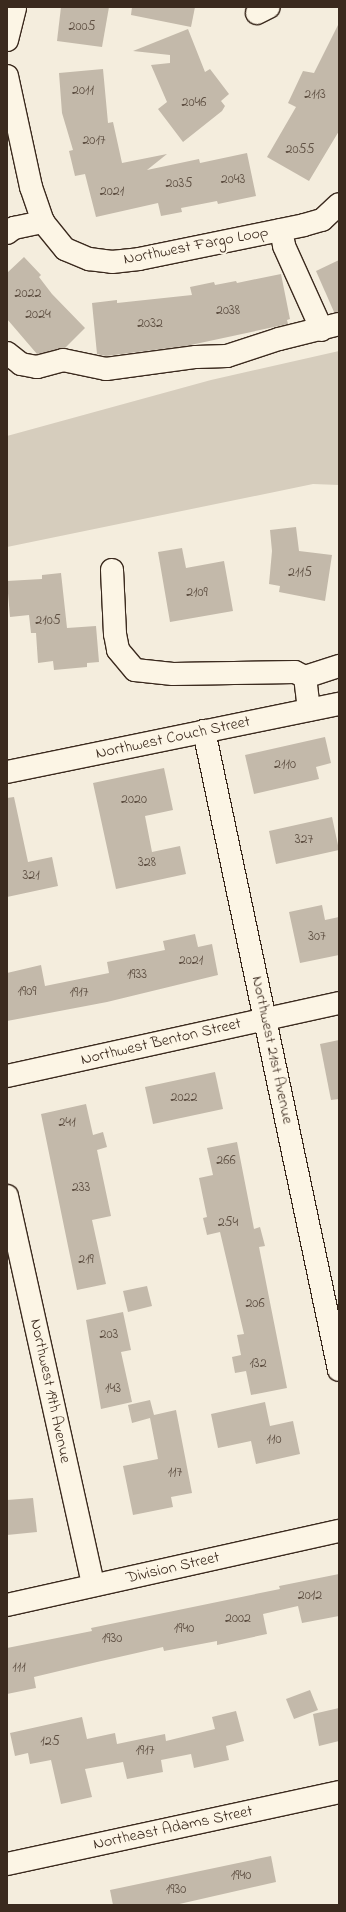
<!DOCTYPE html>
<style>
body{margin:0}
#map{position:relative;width:346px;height:1912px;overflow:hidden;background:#f4eddd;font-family:"Indie Flower",sans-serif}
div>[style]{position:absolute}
.green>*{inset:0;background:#d6cdbd}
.building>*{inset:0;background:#c3b9aa}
.roads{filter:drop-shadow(1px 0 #3b2a1e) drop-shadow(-1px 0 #3b2a1e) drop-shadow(0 1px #3b2a1e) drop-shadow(0 -1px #3b2a1e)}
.minor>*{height:22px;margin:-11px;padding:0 11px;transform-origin:11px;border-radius:11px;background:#fcf5e5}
span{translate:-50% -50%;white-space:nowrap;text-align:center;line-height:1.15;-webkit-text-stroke:4px #fcf5e5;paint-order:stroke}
.number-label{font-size:14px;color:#5d4e41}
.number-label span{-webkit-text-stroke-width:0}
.street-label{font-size:16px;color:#3b2a1e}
.frame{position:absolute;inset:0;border:8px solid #3b2a1e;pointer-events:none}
</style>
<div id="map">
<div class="green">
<i style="clip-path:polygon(339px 351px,339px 485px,313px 484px,7px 547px,7px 436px,211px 380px)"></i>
</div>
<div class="building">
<i style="clip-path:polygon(61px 7px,109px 7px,102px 47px,57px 41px)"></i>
<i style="clip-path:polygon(132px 7px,195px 7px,191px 27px,131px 15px)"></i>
<i style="clip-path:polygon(339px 23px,339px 131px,309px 181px,267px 157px,296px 107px,288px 103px,303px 71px,314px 73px)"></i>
<i style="clip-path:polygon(188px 29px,205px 72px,210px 69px,229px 94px,221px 101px,225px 106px,222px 111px,183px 142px,158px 109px,167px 102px,151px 65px,170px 63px,170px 55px,133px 51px)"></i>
<i style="clip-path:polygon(103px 69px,108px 123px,113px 122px,122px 163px,167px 154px,147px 170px,199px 159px,200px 163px,247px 153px,256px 196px,218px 204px,217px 201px,181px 208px,182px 212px,161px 216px,158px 203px,96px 217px,85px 174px,75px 176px,69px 151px,73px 150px,62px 113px,59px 73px)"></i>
<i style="clip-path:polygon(24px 257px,41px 275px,39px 277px,52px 294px,85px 328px,65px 348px,37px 354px,7px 319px,7px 273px)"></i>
<i style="clip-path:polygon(339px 260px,339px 312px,334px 312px,316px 271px)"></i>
<i style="clip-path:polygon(281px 274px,290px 319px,287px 320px,288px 324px,186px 346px,106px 356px,97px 354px,92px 303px,117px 300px,117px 303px,192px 295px,190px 287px,214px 282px,215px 285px,236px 281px,237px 283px)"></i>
<i style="clip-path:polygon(296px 527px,299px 551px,332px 555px,325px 601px,279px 592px,280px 586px,269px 584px,272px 551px,270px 530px)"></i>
<i style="clip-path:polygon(182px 548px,186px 568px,224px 561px,233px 611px,170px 622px,158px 552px)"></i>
<i style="clip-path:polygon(61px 573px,67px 628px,96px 626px,99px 662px,87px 663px,87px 667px,54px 670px,53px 661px,38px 663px,36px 633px,31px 633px,29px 615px,10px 617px,7px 581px,42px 579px,42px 575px)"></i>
<i style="clip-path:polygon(325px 737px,331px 763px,316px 767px,319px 779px,254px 794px,245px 755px)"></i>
<i style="clip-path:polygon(164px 768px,173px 810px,145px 816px,152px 852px,180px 846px,186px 874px,116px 889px,93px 783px)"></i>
<i style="clip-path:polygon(14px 797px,28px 862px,52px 857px,58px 886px,7px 897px,7px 798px)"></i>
<i style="clip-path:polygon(332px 817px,339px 850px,276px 864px,269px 831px)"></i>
<i style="clip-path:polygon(322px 905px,325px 920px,339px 917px,339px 955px,300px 963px,289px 912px)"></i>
<i style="clip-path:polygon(195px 934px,198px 947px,212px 944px,218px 975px,107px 1002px,7px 1021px,7px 973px,41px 965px,45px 986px,109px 973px,107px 962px,165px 950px,163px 941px)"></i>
<i style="clip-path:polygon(339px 1040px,339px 1099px,331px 1100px,320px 1044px)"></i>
<i style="clip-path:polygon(215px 1072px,223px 1109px,153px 1124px,145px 1087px)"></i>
<i style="clip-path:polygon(86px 1104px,93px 1135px,103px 1132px,107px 1147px,97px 1150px,111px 1216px,92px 1220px,106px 1284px,77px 1290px,41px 1114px)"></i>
<i style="clip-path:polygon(237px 1142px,254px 1229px,260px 1227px,265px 1246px,259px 1247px,287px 1388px,251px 1395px,246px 1371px,235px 1373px,232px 1357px,241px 1355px,237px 1335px,244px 1334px,220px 1232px,207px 1235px,203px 1218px,207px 1217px,199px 1178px,213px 1175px,207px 1148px)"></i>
<i style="clip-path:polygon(147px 1286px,152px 1306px,128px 1312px,123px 1291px)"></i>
<i style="clip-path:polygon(123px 1312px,131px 1350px,121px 1352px,132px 1402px,101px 1409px,86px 1320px)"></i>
<i style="clip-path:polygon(150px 1400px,154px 1415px,176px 1410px,192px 1493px,171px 1497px,173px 1507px,133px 1515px,123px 1466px,158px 1459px,150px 1418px,132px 1423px,128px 1405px)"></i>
<i style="clip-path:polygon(265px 1402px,270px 1426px,293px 1421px,300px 1454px,256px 1464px,251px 1441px,218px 1448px,211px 1414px)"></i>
<i style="clip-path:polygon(33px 1498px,37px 1532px,7px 1535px,7px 1500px)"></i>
<i style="clip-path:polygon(339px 1574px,339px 1616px,302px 1623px,298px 1606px,263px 1614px,267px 1634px,217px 1645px,217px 1641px,164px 1651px,163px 1647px,97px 1662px,34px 1677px,36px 1688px,7px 1694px,7px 1648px,92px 1631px,91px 1628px,280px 1589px,279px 1586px)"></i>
<i style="clip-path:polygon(310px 1690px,318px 1710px,294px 1719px,286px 1699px)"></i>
<i style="clip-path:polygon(339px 1708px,339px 1741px,319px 1746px,313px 1714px)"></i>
<i style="clip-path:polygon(236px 1711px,244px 1741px,226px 1746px,229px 1760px,194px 1768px,191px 1754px,161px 1760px,163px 1772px,127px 1779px,123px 1762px,85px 1769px,92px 1797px,61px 1804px,51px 1760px,30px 1764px,28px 1753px,15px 1756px,10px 1733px,82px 1717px,87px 1739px,115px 1733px,117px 1744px,165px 1734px,166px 1741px,215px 1729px,212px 1717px)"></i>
<i style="clip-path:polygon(271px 1856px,276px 1882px,175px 1905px,113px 1905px,110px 1890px)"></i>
</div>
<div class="roads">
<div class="minor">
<i style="left:257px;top:13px;width:13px;rotate:-27deg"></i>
<i style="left:7px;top:40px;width:34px;rotate:-76deg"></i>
<i style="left:7px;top:76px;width:114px;rotate:77.8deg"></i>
<i style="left:31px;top:187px;width:37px;rotate:71deg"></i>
<i style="left:43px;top:222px;width:35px;rotate:51deg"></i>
<i style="left:65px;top:249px;width:26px;rotate:23deg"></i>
<i style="left:89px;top:259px;width:23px;rotate:7deg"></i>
<i style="left:112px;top:262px;width:27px;rotate:-6deg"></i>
<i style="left:139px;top:259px;width:168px;rotate:-11.6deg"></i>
<i style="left:304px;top:225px;width:19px;rotate:-16deg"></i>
<i style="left:322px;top:220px;width:23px;rotate:-43deg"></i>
<i style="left:281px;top:230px;width:16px;rotate:79deg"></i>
<i style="left:284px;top:246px;width:92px;rotate:65.7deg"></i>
<i style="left:7px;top:233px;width:9px;rotate:-36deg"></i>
<i style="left:14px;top:228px;width:30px;rotate:-12deg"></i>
<i style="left:7px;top:353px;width:18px;rotate:38deg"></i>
<i style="left:21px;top:364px;width:16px;rotate:11deg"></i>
<i style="left:37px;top:367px;width:27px;rotate:-15deg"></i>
<i style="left:63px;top:360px;width:44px;rotate:11.8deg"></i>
<i style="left:106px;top:369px;width:91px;rotate:-7.6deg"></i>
<i style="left:196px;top:357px;width:31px;rotate:-2deg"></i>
<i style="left:227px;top:356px;width:55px;rotate:-18.1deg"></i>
<i style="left:279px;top:339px;width:62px;rotate:-14deg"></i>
<i style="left:112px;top:570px;width:64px;rotate:87.3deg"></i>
<i style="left:115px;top:634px;width:16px;rotate:79deg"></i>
<i style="left:118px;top:650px;width:26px;rotate:50deg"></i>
<i style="left:135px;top:670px;width:38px;rotate:6deg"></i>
<i style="left:173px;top:674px;width:122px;rotate:-0.9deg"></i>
<i style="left:295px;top:672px;width:11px;rotate:27deg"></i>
<i style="left:305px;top:677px;width:33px;rotate:83deg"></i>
<i style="left:305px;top:677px;width:36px;rotate:-18deg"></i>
<i style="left:204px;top:731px;width:653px;rotate:78.07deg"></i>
<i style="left:7px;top:772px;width:339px;rotate:-11.6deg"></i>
<i style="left:7px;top:1076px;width:340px;rotate:-12.4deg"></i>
<i style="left:7px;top:1196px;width:398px;rotate:77.5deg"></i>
<i style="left:7px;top:1605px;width:340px;rotate:-12.6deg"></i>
<i style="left:7px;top:1864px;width:340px;rotate:-12.2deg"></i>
</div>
</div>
<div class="number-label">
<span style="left:82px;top:27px">2005</span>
<span style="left:83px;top:91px">2011</span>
<span style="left:315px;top:95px">2113</span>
<span style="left:194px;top:103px">2046</span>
<span style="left:94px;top:141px">2017</span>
<span style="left:300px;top:150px">2055</span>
<span style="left:233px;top:180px">2043</span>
<span style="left:179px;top:184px">2035</span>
<span style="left:112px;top:192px">2021</span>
<span style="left:28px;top:294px">2022</span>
<span style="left:228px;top:311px">2038</span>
<span style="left:38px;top:315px">2024</span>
<span style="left:150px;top:324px">2032</span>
<span style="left:300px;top:573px">2115</span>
<span style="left:197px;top:593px">2109</span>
<span style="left:48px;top:621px">2105</span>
<span style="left:285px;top:765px">2110</span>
<span style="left:134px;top:800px">2020</span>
<span style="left:304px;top:840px">327</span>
<span style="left:147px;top:863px">328</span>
<span style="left:31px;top:876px">321</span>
<span style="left:317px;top:937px">307</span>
<span style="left:191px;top:961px">2021</span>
<span style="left:137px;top:975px">1933</span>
<span style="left:27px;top:992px">1909</span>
<span style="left:79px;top:993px">1917</span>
<span style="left:184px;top:1098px">2022</span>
<span style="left:67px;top:1123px">241</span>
<span style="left:226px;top:1161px">266</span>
<span style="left:81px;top:1188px">233</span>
<span style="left:228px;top:1223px">254</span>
<span style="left:86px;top:1260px">219</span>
<span style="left:255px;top:1304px">206</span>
<span style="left:109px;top:1335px">203</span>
<span style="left:258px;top:1364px">132</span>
<span style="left:113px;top:1389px">143</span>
<span style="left:274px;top:1440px">110</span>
<span style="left:175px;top:1473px">117</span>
<span style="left:310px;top:1596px">2012</span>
<span style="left:238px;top:1619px">2002</span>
<span style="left:184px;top:1629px">1940</span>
<span style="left:112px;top:1639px">1930</span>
<span style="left:19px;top:1668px">111</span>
<span style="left:50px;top:1742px">125</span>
<span style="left:145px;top:1751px">1917</span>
<span style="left:241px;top:1876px">1940</span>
<span style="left:176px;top:1890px">1930</span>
</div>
<div class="street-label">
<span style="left:196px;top:246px;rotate:-11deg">Northwest Fargo Loop</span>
<span style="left:173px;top:738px;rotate:-12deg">Northwest Couch Street</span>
<span style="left:161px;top:1042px;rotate:-13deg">Northwest Benton Street</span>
<span style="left:272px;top:1050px;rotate:78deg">Northwest 21st Avenue</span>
<span style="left:50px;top:1391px;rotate:78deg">Northwest 19th Avenue</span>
<span style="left:173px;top:1568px;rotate:-13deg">Division Street</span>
<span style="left:173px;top:1828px;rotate:-12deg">Northeast Adams Street</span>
</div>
<div class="frame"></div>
</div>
